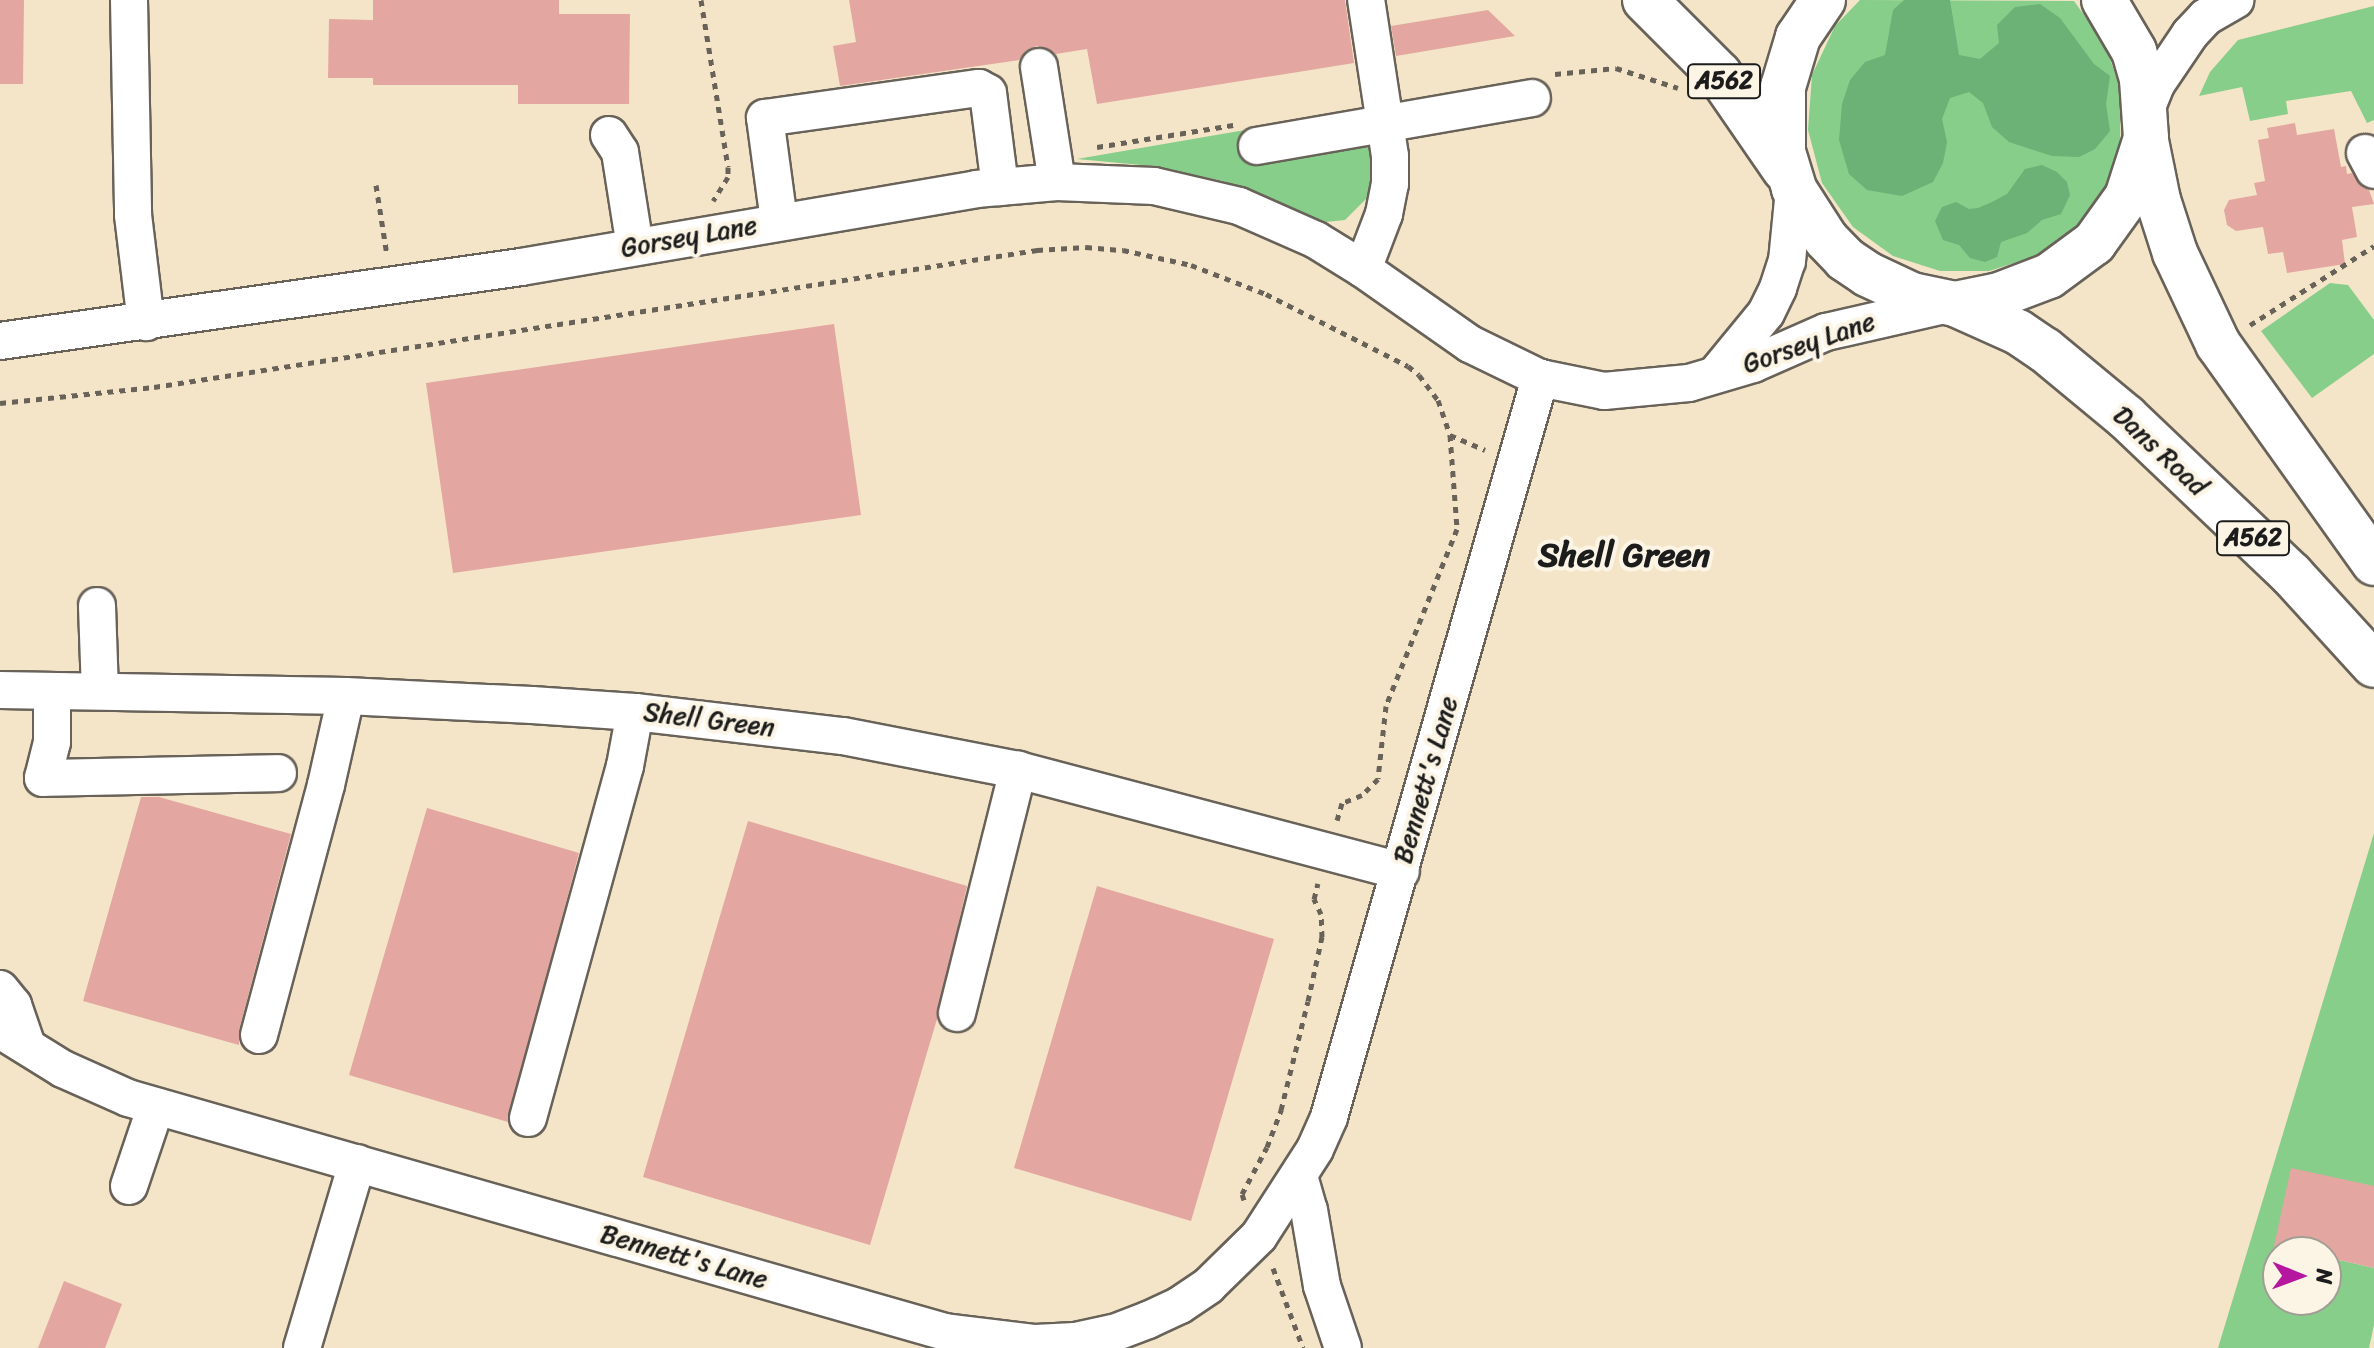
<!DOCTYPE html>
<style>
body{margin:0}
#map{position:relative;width:2374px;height:1348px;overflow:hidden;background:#f4e5c9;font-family:Sriracha,sans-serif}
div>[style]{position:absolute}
.green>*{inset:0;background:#86ce8a}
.forest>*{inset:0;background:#6cb176}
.building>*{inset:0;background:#e4a6a0}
.path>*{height:5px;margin-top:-2.5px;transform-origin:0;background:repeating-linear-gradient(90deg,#686259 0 6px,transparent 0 12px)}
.roads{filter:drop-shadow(2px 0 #686259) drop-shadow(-2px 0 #686259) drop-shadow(0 2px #686259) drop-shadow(0 -2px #686259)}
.minor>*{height:36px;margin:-18px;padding:0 18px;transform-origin:18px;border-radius:18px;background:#fff}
.major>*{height:44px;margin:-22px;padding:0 22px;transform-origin:22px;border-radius:22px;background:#fff}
span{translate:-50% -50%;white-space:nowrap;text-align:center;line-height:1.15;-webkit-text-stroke:8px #fcf5e5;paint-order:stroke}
.shield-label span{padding:2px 6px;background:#fcf5e5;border:2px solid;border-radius:6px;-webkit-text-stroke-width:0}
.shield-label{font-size:24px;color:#1c1c1c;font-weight:700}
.street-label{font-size:26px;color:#1c1c1c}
.district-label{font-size:34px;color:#1c1c1c;font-weight:700}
.north{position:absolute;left:2262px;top:1236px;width:80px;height:80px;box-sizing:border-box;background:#fcf5e5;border:2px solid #a29e95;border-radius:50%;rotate:91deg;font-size:22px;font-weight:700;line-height:32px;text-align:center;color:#1c1c1c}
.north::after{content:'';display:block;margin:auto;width:28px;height:36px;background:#b5179e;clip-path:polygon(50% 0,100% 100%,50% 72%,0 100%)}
</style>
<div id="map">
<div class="green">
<i style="clip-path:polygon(1860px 0,2074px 1px,2106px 46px,2121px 92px,2120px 142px,2105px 188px,2075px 228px,2036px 256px,1989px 271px,1940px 271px,1893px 256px,1853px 227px,1822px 183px,1808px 130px,1812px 75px,1835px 26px)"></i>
<i style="clip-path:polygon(2374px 6px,2374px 120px,2367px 123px,2351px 91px,2286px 101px,2288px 114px,2250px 121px,2242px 87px,2199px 96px,2210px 72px,2238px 40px)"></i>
<i style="clip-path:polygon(1245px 130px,1251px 165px,1371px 145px,1373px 181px,1366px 199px,1345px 220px,1326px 222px,1223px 181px,1152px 166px,1077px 159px)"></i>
<i style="clip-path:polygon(2330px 283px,2348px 285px,2374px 320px,2374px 354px,2312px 398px,2261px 331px)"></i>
<i style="clip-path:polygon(2374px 833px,2374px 1186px,2274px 1246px,2301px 1252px,2278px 1252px,2278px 1300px,2326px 1300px,2326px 1257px,2374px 1268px,2374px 1325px,2369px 1348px,2218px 1348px)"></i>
</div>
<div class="forest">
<i style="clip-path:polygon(1904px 0,1950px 0,1959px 55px,1980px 59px,1999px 43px,1997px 25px,2015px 7px,2040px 4px,2060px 18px,2094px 64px,2110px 76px,2106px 104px,2110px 131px,2095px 149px,2079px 157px,2052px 156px,2009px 142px,1992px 127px,1983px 103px,1969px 92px,1950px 98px,1942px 119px,1947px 142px,1943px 163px,1933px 182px,1902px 196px,1867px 190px,1849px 174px,1839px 140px,1842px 104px,1850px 80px,1865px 62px,1885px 55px,1893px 10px)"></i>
<i style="clip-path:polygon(2042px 165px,2057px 172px,2067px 182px,2070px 195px,2061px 214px,2042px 220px,2027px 233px,2001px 242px,1997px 257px,1985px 262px,1970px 258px,1959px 245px,1943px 240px,1935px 221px,1942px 207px,1956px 202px,1969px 209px,1978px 208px,1992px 202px,2007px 194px,2025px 169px)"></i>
</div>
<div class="building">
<i style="clip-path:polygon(0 0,24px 0,23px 84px,0 84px)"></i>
<i style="clip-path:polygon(373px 0,559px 0,559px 14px,630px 14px,629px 104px,518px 104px,518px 85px,373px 85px,373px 78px,328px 78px,329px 19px,373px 20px)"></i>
<i style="clip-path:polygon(849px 0,1345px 0,1354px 63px,1097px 104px,1087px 49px,1056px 54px,1037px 46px,1026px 50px,1019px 60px,840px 86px,833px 46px,856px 42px)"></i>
<i style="clip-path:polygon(1488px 10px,1515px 36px,1396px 56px,1391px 26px)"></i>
<i style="clip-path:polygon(2295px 123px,2297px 135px,2334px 129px,2341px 167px,2346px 166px,2347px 174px,2352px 173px,2362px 187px,2369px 190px,2374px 204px,2352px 207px,2357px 237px,2342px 240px,2345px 264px,2287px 273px,2283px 252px,2268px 254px,2263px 227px,2236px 231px,2227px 225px,2224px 210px,2229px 200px,2257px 195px,2254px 183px,2265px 181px,2258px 140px,2269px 138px,2267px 128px)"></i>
<i style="clip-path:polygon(834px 324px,861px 515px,453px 573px,426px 383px)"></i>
<i style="clip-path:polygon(141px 797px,159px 797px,291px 834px,239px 1030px,239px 1045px,83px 1001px)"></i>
<i style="clip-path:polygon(427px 808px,579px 853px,508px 1122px,349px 1075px)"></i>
<i style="clip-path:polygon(748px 821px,967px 886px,937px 1019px,870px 1245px,643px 1177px)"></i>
<i style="clip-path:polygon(1097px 886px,1274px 939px,1191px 1221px,1014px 1168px)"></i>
<i style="clip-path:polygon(2291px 1168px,2374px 1186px,2374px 1268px,2326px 1257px,2326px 1252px,2301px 1252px,2274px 1246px)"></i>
<i style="clip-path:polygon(64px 1281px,122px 1304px,105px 1348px,38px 1348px)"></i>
</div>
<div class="path">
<i style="left:701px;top:0;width:169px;rotate:80.8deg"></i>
<i style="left:728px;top:167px;width:10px;rotate:90deg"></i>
<i style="left:728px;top:177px;width:28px;rotate:122deg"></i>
<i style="left:1555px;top:74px;width:61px;rotate:-5.6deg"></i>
<i style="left:1616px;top:68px;width:65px;rotate:17.9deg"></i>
<i style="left:1097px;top:147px;width:138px;rotate:-9.2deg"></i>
<i style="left:376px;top:185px;width:71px;rotate:81.1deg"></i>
<i style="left:2250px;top:325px;width:147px;rotate:-32.5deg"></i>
<i style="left:0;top:403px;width:155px;rotate:-5.9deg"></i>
<i style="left:154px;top:387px;width:894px;rotate:-8.82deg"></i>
<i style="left:1037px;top:250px;width:49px;rotate:-3.5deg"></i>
<i style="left:1086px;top:247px;width:37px;rotate:5deg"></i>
<i style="left:1123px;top:250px;width:70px;rotate:12.4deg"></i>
<i style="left:1191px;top:265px;width:80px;rotate:21.1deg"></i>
<i style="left:1266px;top:294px;width:159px;rotate:26.9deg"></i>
<i style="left:1408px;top:366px;width:14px;rotate:39deg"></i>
<i style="left:1419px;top:375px;width:31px;rotate:53deg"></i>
<i style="left:1438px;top:400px;width:37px;rotate:71deg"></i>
<i style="left:1450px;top:435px;width:94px;rotate:85.7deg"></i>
<i style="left:1457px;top:529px;width:191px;rotate:111.9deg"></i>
<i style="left:1386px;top:706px;width:73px;rotate:96.3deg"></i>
<i style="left:1378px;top:779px;width:23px;rotate:135deg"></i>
<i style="left:1362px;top:795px;width:22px;rotate:158deg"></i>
<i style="left:1342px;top:803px;width:18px;rotate:106deg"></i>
<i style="left:1450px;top:435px;width:38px;rotate:23deg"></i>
<i style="left:1244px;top:1200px;width:6px;rotate:-108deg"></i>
<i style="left:1242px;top:1194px;width:53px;rotate:-62deg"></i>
<i style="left:1267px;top:1147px;width:40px;rotate:-69deg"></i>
<i style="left:1281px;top:1110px;width:112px;rotate:-76.1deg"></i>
<i style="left:1308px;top:1001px;width:66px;rotate:-77.7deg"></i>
<i style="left:1322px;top:937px;width:23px;rotate:-92deg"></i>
<i style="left:1321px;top:914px;width:17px;rotate:-115deg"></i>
<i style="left:1314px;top:899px;width:16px;rotate:-76deg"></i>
<i style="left:1273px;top:1268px;width:85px;rotate:69.4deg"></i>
</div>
<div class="roads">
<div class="minor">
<i style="left:129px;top:0;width:215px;rotate:88.9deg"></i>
<i style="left:133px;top:215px;width:108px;rotate:83.1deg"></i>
<i style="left:1039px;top:67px;width:116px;rotate:81.1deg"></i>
<i style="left:2145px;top:112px;width:31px;rotate:-68deg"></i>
<i style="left:2157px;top:83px;width:59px;rotate:-56deg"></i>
<i style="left:2190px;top:34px;width:23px;rotate:-47deg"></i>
<i style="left:2206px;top:17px;width:34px;rotate:-30deg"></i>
<i style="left:609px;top:135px;width:20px;rotate:57deg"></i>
<i style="left:620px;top:152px;width:96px;rotate:81deg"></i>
<i style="left:1257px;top:146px;width:279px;rotate:-9.9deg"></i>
<i style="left:2365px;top:153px;width:19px;rotate:62deg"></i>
<i style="left:779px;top:221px;width:104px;rotate:-97.7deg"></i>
<i style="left:765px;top:118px;width:216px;rotate:-8deg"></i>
<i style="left:979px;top:88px;width:10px;rotate:29deg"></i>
<i style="left:988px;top:93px;width:95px;rotate:82.7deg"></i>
<i style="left:1363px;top:269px;width:59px;rotate:-69.1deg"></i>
<i style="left:1384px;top:214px;width:31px;rotate:-79deg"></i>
<i style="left:1390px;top:184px;width:28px;rotate:-90deg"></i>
<i style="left:1390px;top:156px;width:158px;rotate:-98.7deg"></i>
<i style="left:0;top:341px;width:526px;rotate:-8.08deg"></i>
<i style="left:521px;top:267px;width:462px;rotate:-9.7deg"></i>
<i style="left:976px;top:189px;width:81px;rotate:-4.9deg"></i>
<i style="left:1057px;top:182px;width:97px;rotate:2.4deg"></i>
<i style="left:1154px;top:186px;width:87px;rotate:13.2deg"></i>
<i style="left:1239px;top:206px;width:84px;rotate:23.8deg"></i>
<i style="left:1316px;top:240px;width:55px;rotate:31.7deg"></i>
<i style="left:1363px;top:269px;width:131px;rotate:35deg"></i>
<i style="left:1470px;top:344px;width:78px;rotate:25.9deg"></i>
<i style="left:1540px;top:378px;width:65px;rotate:11.5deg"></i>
<i style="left:1604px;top:391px;width:85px;rotate:-5.4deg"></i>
<i style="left:1689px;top:383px;width:67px;rotate:-16.5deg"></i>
<i style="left:1753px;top:364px;width:80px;rotate:-23.7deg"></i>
<i style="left:1826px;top:332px;width:125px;rotate:-12.9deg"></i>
<i style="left:1716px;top:374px;width:79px;rotate:-50.7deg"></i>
<i style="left:1766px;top:313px;width:28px;rotate:-64deg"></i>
<i style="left:1778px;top:288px;width:28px;rotate:-72deg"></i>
<i style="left:1787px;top:261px;width:72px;rotate:-84.4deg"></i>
<i style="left:97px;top:606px;width:85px;rotate:88deg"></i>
<i style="left:0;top:690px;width:346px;rotate:1deg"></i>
<i style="left:346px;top:696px;width:186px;rotate:2.8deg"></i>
<i style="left:532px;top:705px;width:103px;rotate:3.9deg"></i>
<i style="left:635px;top:712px;width:209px;rotate:6.6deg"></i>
<i style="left:843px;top:736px;width:178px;rotate:11deg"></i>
<i style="left:1018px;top:770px;width:396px;rotate:14.8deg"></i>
<i style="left:52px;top:691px;width:51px;rotate:90deg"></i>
<i style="left:52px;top:742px;width:37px;rotate:104deg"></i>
<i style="left:43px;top:778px;width:235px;rotate:-1.2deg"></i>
<i style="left:0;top:989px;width:21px;rotate:51deg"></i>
<i style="left:13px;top:1005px;width:43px;rotate:71.1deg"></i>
<i style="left:957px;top:1013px;width:251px;rotate:-75.9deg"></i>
<i style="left:0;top:1030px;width:74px;rotate:31.8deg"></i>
<i style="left:63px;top:1069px;width:71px;rotate:24deg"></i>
<i style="left:128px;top:1098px;width:850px;rotate:15.98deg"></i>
<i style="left:945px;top:1332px;width:91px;rotate:7deg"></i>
<i style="left:1035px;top:1343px;width:40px;rotate:-2.9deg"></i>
<i style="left:1075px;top:1341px;width:40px;rotate:-12deg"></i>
<i style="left:1114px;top:1333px;width:36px;rotate:-21deg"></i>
<i style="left:1148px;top:1320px;width:35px;rotate:-25deg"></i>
<i style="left:1180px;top:1305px;width:34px;rotate:-34deg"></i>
<i style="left:1208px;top:1286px;width:71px;rotate:-44.4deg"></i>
<i style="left:1259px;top:1236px;width:103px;rotate:-57.2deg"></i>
<i style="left:1315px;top:1149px;width:35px;rotate:-66deg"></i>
<i style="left:1329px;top:1117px;width:769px;rotate:-74.06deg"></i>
<i style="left:259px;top:1035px;width:259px;rotate:-75deg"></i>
<i style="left:326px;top:785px;width:91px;rotate:-77.3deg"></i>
<i style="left:528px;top:1118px;width:365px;rotate:-74.6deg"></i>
<i style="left:625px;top:766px;width:55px;rotate:-79.5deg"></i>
<i style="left:1299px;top:1176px;width:35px;rotate:74deg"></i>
<i style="left:1309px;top:1210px;width:77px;rotate:80.3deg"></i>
<i style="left:1322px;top:1286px;width:65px;rotate:71.3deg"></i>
<i style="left:129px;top:1186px;width:84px;rotate:-71.4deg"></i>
<i style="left:302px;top:1348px;width:193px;rotate:-73.4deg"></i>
</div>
<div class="major">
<i style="left:1645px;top:0;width:105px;rotate:45deg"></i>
<i style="left:1719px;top:74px;width:116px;rotate:55.5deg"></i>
<i style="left:1823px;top:0;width:45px;rotate:124deg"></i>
<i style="left:1798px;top:37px;width:52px;rotate:106.7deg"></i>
<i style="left:1783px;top:87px;width:65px;rotate:90deg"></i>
<i style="left:1783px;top:152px;width:39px;rotate:73deg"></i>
<i style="left:1794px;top:189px;width:59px;rotate:57.4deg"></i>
<i style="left:1826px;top:239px;width:28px;rotate:46deg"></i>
<i style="left:1845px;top:259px;width:27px;rotate:34deg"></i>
<i style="left:1867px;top:274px;width:50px;rotate:25deg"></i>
<i style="left:1912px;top:295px;width:44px;rotate:11.8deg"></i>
<i style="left:1955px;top:304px;width:45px;rotate:-11.6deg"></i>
<i style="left:1999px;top:295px;width:53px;rotate:-20.8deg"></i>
<i style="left:2049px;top:276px;width:56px;rotate:-36.3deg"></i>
<i style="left:2094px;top:243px;width:57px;rotate:-54.3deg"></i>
<i style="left:2127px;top:197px;width:62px;rotate:-72.1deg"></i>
<i style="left:2146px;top:138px;width:59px;rotate:-93.9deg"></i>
<i style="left:2142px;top:79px;width:29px;rotate:-106deg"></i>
<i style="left:2134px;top:51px;width:59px;rotate:-120.5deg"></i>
<i style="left:2146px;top:141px;width:60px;rotate:78.5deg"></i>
<i style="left:2158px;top:200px;width:56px;rotate:72.2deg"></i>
<i style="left:2175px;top:253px;width:101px;rotate:64.7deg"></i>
<i style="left:2218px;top:344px;width:269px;rotate:54.5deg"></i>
<i style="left:1955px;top:304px;width:69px;rotate:24deg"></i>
<i style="left:2018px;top:332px;width:32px;rotate:34deg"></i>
<i style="left:2045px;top:350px;width:105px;rotate:39.6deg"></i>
<i style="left:2126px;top:417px;width:228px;rotate:43.6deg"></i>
<i style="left:2291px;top:574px;width:123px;rotate:47.6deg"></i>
</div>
</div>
<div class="shield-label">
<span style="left:1724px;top:81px">A562</span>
<span style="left:2253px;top:538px">A562</span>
</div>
<div class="street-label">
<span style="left:689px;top:237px;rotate:-10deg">Gorsey Lane</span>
<span style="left:1809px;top:343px;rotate:-19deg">Gorsey Lane</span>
<span style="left:2160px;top:451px;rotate:43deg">Dans Road</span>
<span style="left:709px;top:720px;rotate:7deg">Shell Green</span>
<span style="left:1426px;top:780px;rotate:-74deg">Bennett's Lane</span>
<span style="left:684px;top:1257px;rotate:16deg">Bennett's Lane</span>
</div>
<div class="district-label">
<span style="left:1624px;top:556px">Shell Green</span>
</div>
<div class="north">N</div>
</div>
